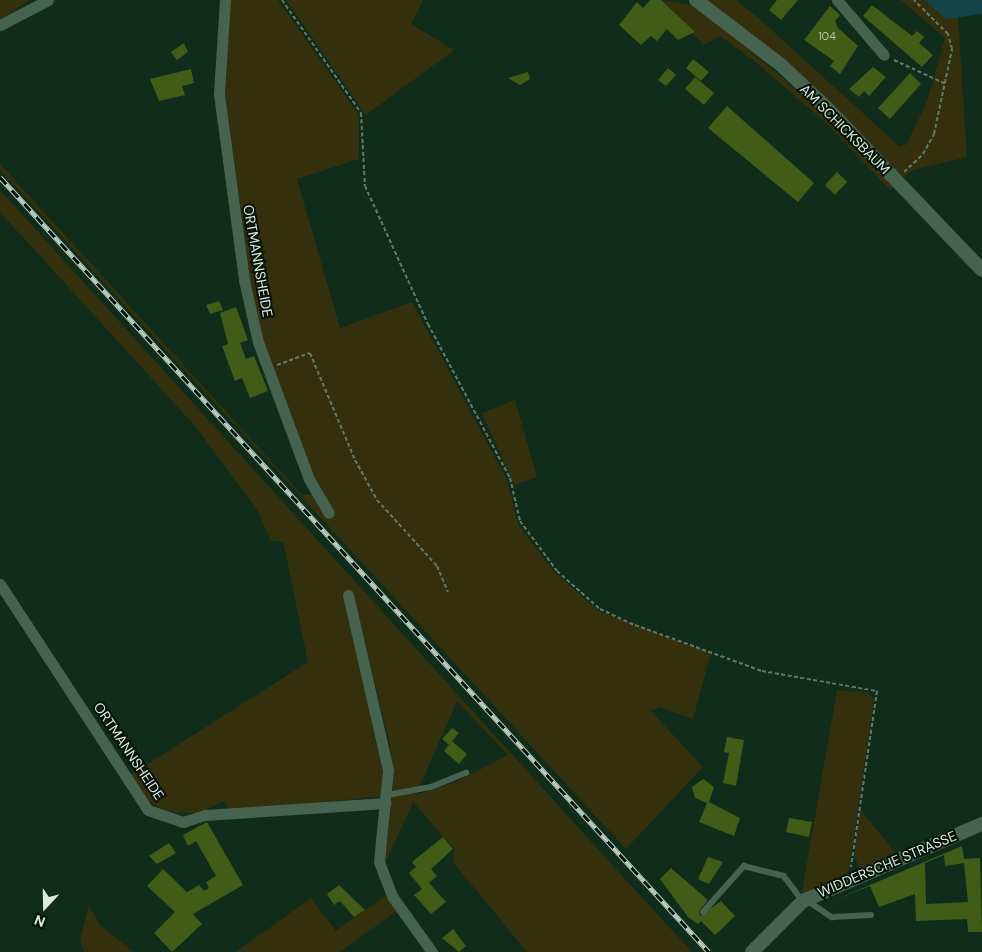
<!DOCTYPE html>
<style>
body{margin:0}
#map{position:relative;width:982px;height:952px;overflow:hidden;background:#102c1b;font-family:"DM Sans",sans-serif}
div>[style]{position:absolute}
.green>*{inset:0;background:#34300d}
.water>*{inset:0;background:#134247}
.building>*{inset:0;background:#415c17}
.path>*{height:2px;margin-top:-1px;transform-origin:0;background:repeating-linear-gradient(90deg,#637a6b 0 4px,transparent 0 6.5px)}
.service>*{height:5.5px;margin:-2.75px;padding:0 2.75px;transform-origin:2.75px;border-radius:2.75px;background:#45634f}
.minor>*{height:11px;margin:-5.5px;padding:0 5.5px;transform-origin:5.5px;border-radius:5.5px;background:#45634f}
.tertiary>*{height:14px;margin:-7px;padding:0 7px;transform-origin:7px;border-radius:7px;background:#45634f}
.rail>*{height:5px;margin-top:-2.5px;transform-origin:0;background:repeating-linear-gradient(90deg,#06120a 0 9px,#bbcdc0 0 18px);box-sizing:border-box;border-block:1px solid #bbcdc0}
span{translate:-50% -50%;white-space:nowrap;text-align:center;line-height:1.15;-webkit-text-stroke:4px #06120a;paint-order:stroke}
.number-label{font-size:11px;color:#b4c8ad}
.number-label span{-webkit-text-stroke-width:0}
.street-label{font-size:14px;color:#dbecdf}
.north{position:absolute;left:20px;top:882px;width:50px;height:50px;-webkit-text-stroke:4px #06120a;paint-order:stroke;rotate:201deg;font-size:14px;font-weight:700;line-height:20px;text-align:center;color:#dbecdf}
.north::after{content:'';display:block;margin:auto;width:18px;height:22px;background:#dbecdf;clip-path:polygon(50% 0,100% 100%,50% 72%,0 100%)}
</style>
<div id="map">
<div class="green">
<i style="clip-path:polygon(0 0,28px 0,28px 1px,0 20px)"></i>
<i style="clip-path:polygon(230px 0,278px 0,359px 115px,359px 159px,297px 179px,340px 328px,412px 302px,507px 480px,518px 524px,554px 572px,599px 611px,711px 653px,693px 719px,659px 707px,651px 711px,703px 767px,626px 849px,0 170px,0 164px,302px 495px,312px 494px,329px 519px,334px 515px,317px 485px,263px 340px,251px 284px,225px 92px)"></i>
<i style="clip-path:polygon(286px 0,423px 0,411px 24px,454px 50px,366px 115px)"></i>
<i style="clip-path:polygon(661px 0,692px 5px,728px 32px,818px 108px,894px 186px,890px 190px,827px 124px,753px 60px,720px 36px,704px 45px)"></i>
<i style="clip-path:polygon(705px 0,736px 0,755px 15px,899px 146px,906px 145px,927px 102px,945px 38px,901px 0,924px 0,946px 19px,958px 17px,967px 157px,912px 170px,903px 179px)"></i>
<i style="clip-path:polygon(evenodd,0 190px,626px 880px,692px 952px,527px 952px,453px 862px,454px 849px,413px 802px,385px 864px,393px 789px,391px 750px,353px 593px,342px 594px,382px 758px,383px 796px,230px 812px,225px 801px,198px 813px,166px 811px,145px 799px,129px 776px,308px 662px,283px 541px,271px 541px,257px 509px,195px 426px,0 212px,0 190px,457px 701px,508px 755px,456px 782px,416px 795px,457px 701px)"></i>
<i style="clip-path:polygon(515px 400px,537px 477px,514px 485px,482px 413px)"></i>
<i style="clip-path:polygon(837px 690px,868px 693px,874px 699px,848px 876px,801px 897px)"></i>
<i style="clip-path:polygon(860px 809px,896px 854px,861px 870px,854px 857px)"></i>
<i style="clip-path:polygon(386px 895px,397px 911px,340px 952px,236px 952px,311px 898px,336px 931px)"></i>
<i style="clip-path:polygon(89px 904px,99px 924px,133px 952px,84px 952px,80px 940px)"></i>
</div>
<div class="water">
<i style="clip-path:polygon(924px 0,982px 0,982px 14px,946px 19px)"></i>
</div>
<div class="building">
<i style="clip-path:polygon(650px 0,661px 0,695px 32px,678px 40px,667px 29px,657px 41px,651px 36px,641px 45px,619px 25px,637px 2px,643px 8px)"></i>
<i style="clip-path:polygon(777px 0,798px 0,781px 20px,769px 10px)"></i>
<i style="clip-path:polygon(872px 5px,912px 36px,917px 31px,924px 37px,919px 43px,933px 55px,922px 67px,863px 16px)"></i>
<i style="clip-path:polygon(830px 6px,840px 15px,835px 21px,838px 28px,858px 46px,840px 74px,830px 66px,834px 61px,804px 40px)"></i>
<i style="clip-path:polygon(184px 43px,188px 52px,177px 60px,171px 52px)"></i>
<i style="clip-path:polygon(693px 59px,709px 72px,701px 81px,686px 68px)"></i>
<i style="clip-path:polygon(873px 67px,886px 77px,869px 96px,864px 91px,859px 97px,849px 89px)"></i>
<i style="clip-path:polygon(668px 68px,676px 75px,666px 86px,658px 80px)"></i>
<i style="clip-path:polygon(191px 69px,194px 83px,182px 86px,185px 95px,159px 101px,150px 79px)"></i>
<i style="clip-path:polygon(528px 72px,530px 79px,520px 85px,508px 78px)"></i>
<i style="clip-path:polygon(910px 73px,921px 84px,890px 119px,878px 108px)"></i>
<i style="clip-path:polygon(695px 77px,714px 93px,704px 105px,685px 89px)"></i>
<i style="clip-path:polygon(727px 106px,814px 183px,798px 202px,708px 128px)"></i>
<i style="clip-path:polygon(837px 172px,847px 182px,835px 195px,825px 185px)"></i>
<i style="clip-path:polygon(219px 301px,223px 310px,210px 314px,206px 305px)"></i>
<i style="clip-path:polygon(236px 307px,248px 340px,240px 343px,246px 359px,254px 356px,268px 391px,250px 398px,242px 378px,235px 381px,222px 346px,228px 344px,220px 313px)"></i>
<i style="clip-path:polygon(452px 728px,459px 733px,449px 745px,442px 739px)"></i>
<i style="clip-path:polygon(727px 737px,744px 740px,736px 786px,723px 783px,729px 753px,724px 752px)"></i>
<i style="clip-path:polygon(452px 741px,467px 754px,459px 764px,444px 751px)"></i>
<i style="clip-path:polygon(703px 779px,714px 787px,709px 802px,740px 818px,734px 836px,699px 822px,707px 803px,695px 798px,692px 787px)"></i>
<i style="clip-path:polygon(789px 818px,812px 822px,809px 837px,786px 832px)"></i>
<i style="clip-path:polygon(207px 822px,243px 885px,193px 914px,202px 924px,172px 952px,154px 933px,175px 912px,147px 886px,163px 869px,187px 892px,199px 885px,204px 891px,209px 888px,206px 882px,216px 876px,196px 841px,188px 846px,183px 835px)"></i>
<i style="clip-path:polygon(443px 837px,453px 849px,431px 869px,437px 876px,429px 883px,446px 902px,431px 914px,414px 895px,422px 889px,409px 873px,416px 867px,412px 862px)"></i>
<i style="clip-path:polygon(169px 843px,176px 853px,157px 864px,149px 856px)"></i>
<i style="clip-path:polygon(evenodd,962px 846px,964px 859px,980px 858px,982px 932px,968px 932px,967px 919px,916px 921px,915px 894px,879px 907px,870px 886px,830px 902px,962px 846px,944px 855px,945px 866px,964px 863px,968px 902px,926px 904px,925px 863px,944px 855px)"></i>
<i style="clip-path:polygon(708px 857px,723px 862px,709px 884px,698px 879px)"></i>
<i style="clip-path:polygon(671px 868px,708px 900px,699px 911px,700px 916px,721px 901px,735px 916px,715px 935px,701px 921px,698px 924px,688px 917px,660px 879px)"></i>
<i style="clip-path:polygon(339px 885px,365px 910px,354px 917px,340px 901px,334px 905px,327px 894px)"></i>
<i style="clip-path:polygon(453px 929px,466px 946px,459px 952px,442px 938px)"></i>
</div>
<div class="path">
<i style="left:282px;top:0;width:138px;rotate:55deg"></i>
<i style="left:361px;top:113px;width:73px;rotate:86.9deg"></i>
<i style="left:365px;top:186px;width:152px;rotate:65.5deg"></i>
<i style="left:428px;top:324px;width:174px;rotate:62deg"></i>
<i style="left:510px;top:478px;width:44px;rotate:76.9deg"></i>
<i style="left:520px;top:521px;width:62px;rotate:53.5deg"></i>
<i style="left:557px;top:571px;width:57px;rotate:41.5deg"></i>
<i style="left:600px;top:609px;width:38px;rotate:25deg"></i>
<i style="left:635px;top:625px;width:135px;rotate:19.9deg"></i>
<i style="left:762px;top:671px;width:117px;rotate:9.9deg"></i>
<i style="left:877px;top:691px;width:178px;rotate:98.4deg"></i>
<i style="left:894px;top:60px;width:57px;rotate:24.8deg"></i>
<i style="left:904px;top:172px;width:26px;rotate:-43deg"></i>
<i style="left:923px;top:154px;width:23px;rotate:-61deg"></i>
<i style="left:934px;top:134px;width:87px;rotate:-78deg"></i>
<i style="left:952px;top:49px;width:16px;rotate:-105deg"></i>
<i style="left:948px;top:34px;width:48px;rotate:-135deg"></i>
<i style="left:277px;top:365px;width:35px;rotate:-20deg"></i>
<i style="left:310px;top:353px;width:116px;rotate:67.2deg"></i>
<i style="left:355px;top:460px;width:46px;rotate:61.2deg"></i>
<i style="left:377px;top:500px;width:89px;rotate:47.7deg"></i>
<i style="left:437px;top:566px;width:28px;rotate:67deg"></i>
</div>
<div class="service">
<i style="left:387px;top:795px;width:45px;rotate:-10.3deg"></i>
<i style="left:431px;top:787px;width:38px;rotate:-22deg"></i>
<i style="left:808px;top:901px;width:29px;rotate:34deg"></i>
<i style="left:832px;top:917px;width:39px;rotate:-3deg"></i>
<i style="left:703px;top:912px;width:62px;rotate:-48.3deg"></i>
<i style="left:744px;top:866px;width:41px;rotate:14deg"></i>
<i style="left:784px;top:876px;width:31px;rotate:53deg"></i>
</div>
<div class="minor">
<i style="left:225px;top:0;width:94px;rotate:93.7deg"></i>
<i style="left:219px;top:94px;width:188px;rotate:82.3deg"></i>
<i style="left:244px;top:280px;width:64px;rotate:77.3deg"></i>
<i style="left:258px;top:342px;width:146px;rotate:69.6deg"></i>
<i style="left:309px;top:479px;width:39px;rotate:60deg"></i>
<i style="left:837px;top:0;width:72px;rotate:49.5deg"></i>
<i style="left:0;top:25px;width:54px;rotate:-27.5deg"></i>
<i style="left:0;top:584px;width:270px;rotate:56.8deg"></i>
<i style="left:148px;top:810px;width:37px;rotate:19deg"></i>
<i style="left:183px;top:822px;width:23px;rotate:-18deg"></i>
<i style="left:205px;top:815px;width:181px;rotate:-3.8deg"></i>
<i style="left:348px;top:595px;width:180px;rotate:77.1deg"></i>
<i style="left:388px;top:770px;width:92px;rotate:95.6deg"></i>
<i style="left:379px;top:862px;width:36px;rotate:69deg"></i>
<i style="left:392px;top:896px;width:69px;rotate:54.5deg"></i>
</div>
<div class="tertiary">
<i style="left:696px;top:0;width:107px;rotate:37.4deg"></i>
<i style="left:781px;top:65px;width:66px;rotate:43.2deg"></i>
<i style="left:829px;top:110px;width:221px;rotate:46.3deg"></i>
<i style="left:752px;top:952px;width:72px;rotate:-45deg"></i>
<i style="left:803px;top:901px;width:195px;rotate:-23.3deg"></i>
</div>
<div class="rail">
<i style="left:0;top:177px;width:1050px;rotate:47.55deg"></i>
</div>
<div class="number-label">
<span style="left:827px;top:36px">104</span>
</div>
<div class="street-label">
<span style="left:845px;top:129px;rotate:45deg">AM SCHICKSBAUM</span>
<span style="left:258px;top:261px;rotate:80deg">ORTMANNSHEIDE</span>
<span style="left:129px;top:751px;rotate:56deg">ORTMANNSHEIDE</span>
<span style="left:887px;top:864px;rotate:-23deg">WIDDERSCHE STRASSE</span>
</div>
<div class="north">N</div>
</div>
